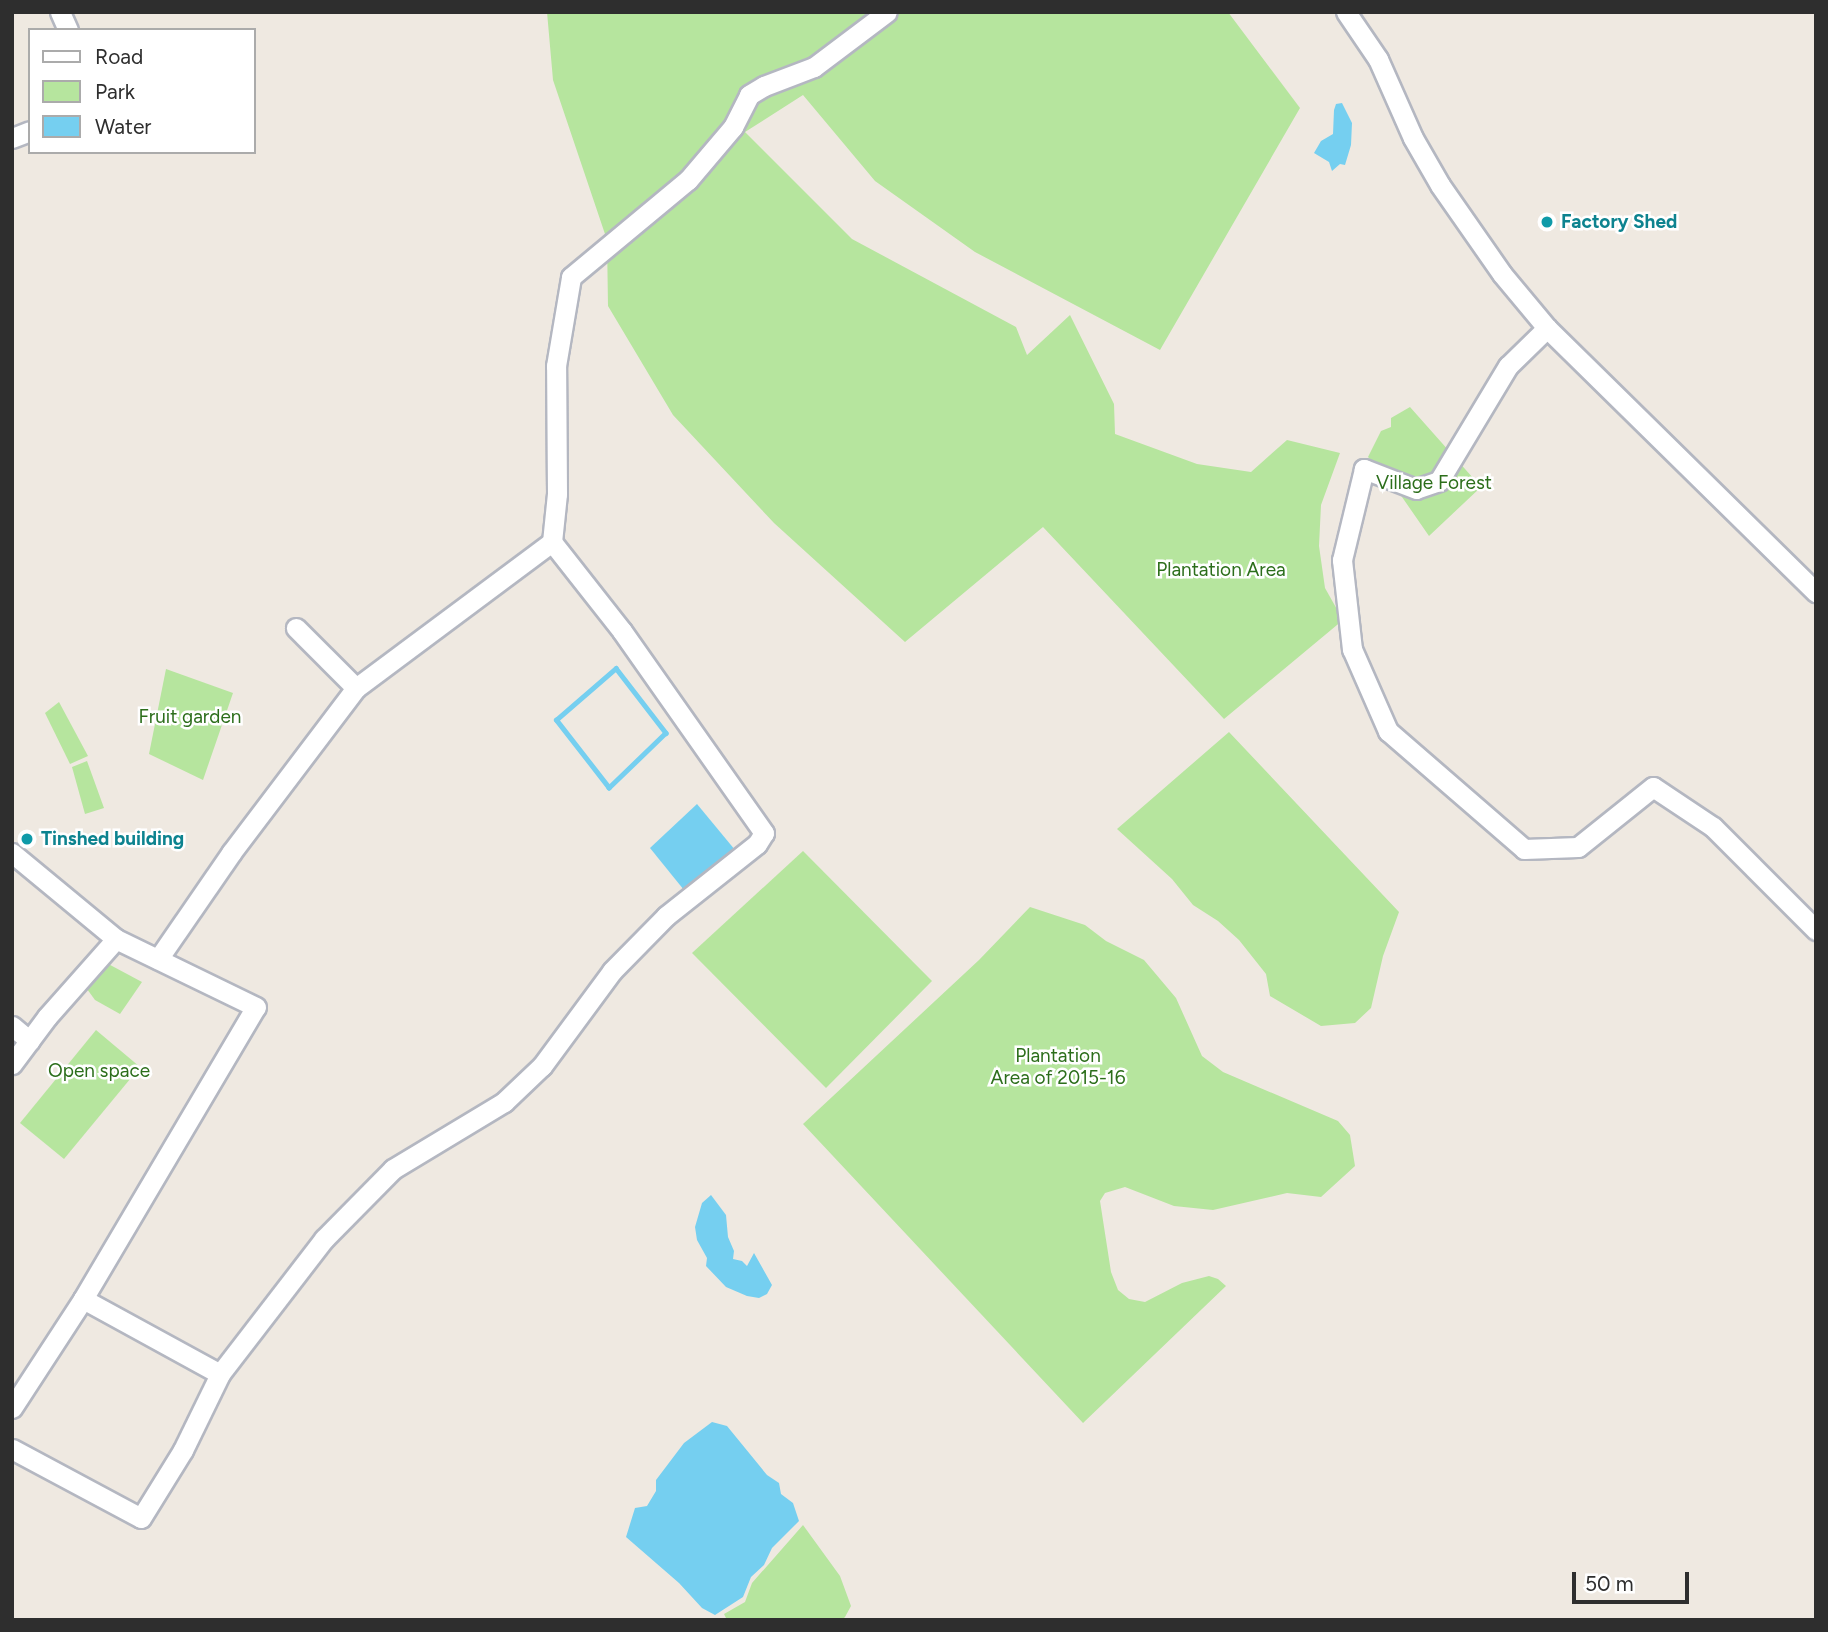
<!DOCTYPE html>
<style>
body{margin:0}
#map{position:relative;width:1828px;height:1632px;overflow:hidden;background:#efe9e1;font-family:Figtree,sans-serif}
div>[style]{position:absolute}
.green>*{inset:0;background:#b6e59e}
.water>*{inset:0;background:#75cff0}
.stream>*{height:4.5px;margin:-2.25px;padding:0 2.25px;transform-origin:2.25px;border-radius:2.25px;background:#75cff0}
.roads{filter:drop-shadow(2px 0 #b4b7c1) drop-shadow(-2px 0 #b4b7c1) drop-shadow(0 2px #b4b7c1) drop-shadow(0 -2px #b4b7c1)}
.minor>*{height:19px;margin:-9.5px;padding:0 9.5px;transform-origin:9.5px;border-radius:9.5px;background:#fff}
.dots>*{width:19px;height:19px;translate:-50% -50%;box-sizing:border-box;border:4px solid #fff;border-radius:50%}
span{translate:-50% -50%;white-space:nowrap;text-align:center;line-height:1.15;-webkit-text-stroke:5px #fff;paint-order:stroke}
.culture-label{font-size:19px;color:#0d838f;font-weight:700}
.left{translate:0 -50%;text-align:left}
.park-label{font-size:19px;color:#2c6e1b}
.frame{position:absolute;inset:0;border:14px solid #2e2e2e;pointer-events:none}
.legend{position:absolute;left:28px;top:28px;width:228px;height:126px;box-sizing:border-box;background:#fff;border:2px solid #ababab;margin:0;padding:9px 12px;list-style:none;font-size:21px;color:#2e2e2e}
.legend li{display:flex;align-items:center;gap:14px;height:35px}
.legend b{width:35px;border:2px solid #ababab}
.scale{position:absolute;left:1572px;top:1572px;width:117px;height:32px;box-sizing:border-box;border:4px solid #2e2e2e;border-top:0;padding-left:9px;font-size:21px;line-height:24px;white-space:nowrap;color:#2e2e2e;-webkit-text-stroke:5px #fff;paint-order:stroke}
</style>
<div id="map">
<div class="green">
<i style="clip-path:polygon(547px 12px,1228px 12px,1300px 108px,1160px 350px,975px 252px,875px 181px,803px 95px,745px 132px,852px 239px,1016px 327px,1027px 355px,1070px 315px,1114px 404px,1115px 434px,1197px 464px,1251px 472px,1287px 440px,1340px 453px,1321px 505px,1319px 546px,1325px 588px,1343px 620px,1224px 719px,1043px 527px,905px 642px,774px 523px,673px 415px,608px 306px,607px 240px,553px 80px)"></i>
<i style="clip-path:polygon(1410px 407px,1481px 487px,1429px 536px,1393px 484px,1368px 457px,1381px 431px,1391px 427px,1391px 418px)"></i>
<i style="clip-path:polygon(166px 669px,233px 693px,203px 780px,149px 754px)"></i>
<i style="clip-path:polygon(59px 702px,88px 756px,70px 764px,45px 713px)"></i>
<i style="clip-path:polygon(1229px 732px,1399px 912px,1383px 956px,1371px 1008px,1355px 1023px,1321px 1026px,1270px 996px,1266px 974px,1239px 940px,1218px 921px,1193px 905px,1172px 879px,1117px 829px)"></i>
<i style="clip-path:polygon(87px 761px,104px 808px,85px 814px,72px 767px)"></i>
<i style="clip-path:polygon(803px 851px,932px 981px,826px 1088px,692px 953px)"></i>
<i style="clip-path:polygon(1030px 907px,1085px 925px,1106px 941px,1144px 960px,1176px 998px,1202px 1056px,1223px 1072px,1338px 1121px,1350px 1135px,1355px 1166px,1321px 1197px,1287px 1193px,1213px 1210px,1174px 1206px,1125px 1187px,1105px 1193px,1100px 1201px,1111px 1272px,1118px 1290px,1129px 1299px,1145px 1302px,1182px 1283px,1209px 1276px,1218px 1279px,1226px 1286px,1083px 1423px,803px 1124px,979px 960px)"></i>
<i style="clip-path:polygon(99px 959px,142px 982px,120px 1014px,95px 1000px,87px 989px)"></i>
<i style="clip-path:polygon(96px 1030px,140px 1067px,64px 1159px,20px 1123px)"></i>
<i style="clip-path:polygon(803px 1525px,840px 1576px,851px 1606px,845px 1617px,842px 1620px,727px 1620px,724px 1614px,745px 1602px,752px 1583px)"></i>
</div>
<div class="water">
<i style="clip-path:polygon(1342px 103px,1352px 123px,1351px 145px,1345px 165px,1340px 164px,1332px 171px,1329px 162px,1314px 153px,1321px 141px,1333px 134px,1334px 110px,1336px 104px)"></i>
<i style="clip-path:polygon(697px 804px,740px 856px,688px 895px,650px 848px)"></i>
<i style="clip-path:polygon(711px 1195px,726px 1215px,728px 1237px,734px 1251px,733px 1259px,742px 1261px,747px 1266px,754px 1253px,772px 1285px,767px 1294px,759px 1298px,747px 1296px,726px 1287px,706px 1266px,707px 1258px,697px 1240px,695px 1227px,702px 1203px)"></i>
<i style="clip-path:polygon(712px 1422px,727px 1426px,767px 1475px,779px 1483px,781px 1494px,793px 1503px,799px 1521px,772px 1548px,764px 1565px,751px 1577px,743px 1597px,715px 1615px,702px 1608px,679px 1583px,626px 1537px,635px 1508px,647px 1506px,656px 1491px,656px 1480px,684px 1443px)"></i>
</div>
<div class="stream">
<i style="left:616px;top:668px;width:82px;rotate:52.4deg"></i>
<i style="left:666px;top:733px;width:79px;rotate:136deg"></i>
<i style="left:609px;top:788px;width:86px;rotate:-127.9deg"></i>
<i style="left:556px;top:720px;width:79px;rotate:-40.9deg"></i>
</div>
<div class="roads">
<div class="minor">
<i style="left:60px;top:12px;width:20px;rotate:66deg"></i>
<i style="left:1346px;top:12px;width:57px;rotate:55.8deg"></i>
<i style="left:1378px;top:59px;width:86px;rotate:66.1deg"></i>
<i style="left:1413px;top:138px;width:54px;rotate:60.1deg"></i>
<i style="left:1440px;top:185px;width:108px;rotate:55.1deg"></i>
<i style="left:1502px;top:274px;width:70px;rotate:50.2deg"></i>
<i style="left:1547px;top:328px;width:377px;rotate:44.5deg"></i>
<i style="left:12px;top:138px;width:19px;rotate:-21deg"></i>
<i style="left:1547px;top:328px;width:54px;rotate:135.7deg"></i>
<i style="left:1508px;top:366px;width:134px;rotate:121deg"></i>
<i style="left:1439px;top:481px;width:24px;rotate:161deg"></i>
<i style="left:1416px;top:489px;width:56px;rotate:-159deg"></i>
<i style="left:1364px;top:469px;width:94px;rotate:103.6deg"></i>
<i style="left:1342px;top:560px;width:90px;rotate:83.6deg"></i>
<i style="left:1352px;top:649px;width:90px;rotate:66.3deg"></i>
<i style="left:1388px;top:731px;width:180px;rotate:40.9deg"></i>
<i style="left:1524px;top:849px;width:54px;rotate:-2.1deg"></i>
<i style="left:1578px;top:847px;width:96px;rotate:-38.7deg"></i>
<i style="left:1653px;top:787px;width:72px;rotate:33.7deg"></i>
<i style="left:1713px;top:827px;width:146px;rotate:45deg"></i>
<i style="left:356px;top:688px;width:244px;rotate:-36.7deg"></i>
<i style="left:12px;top:853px;width:135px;rotate:39.6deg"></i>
<i style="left:116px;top:939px;width:104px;rotate:131.5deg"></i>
<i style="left:47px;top:1017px;width:59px;rotate:126.7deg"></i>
<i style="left:158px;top:959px;width:129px;rotate:-55.4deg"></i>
<i style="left:231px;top:853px;width:207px;rotate:-52.9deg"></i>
<i style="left:356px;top:688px;width:85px;rotate:-135deg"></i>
<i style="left:12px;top:1026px;width:23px;rotate:40deg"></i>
<i style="left:83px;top:1299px;width:339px;rotate:-59.4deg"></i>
<i style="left:256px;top:1007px;width:156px;rotate:-154.1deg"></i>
<i style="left:12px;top:1408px;width:130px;rotate:-56.9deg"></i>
<i style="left:83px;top:1299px;width:156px;rotate:28.7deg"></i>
<i style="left:12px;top:1449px;width:146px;rotate:28.1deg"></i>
<i style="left:141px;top:1518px;width:80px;rotate:-58.3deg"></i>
<i style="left:183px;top:1450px;width:85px;rotate:-64deg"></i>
<i style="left:220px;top:1374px;width:170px;rotate:-52.4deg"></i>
<i style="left:324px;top:1239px;width:98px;rotate:-45.4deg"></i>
<i style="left:393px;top:1169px;width:130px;rotate:-31.1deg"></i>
<i style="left:504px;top:1102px;width:52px;rotate:-43.5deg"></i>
<i style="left:542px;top:1066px;width:118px;rotate:-53.6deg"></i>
<i style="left:612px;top:971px;width:77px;rotate:-45.5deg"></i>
<i style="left:666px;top:916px;width:116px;rotate:-38.4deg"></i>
<i style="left:757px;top:844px;width:13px;rotate:-58deg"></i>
<i style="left:764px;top:833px;width:247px;rotate:-125.1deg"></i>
<i style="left:622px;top:631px;width:113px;rotate:-128.2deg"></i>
<i style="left:552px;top:542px;width:48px;rotate:-84.1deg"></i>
<i style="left:557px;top:494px;width:128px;rotate:-90.4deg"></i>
<i style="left:556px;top:366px;width:90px;rotate:-80.4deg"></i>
<i style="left:571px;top:277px;width:152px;rotate:-39.7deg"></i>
<i style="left:688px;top:180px;width:70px;rotate:-49.7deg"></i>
<i style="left:733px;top:127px;width:36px;rotate:-63deg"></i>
<i style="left:749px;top:95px;width:17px;rotate:-31deg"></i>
<i style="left:764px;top:86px;width:53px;rotate:-20.8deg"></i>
<i style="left:814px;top:67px;width:91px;rotate:-37deg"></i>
</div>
</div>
<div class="dots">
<i style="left:1547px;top:222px;background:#0f9aa8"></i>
<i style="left:27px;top:839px;background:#0f9aa8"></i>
</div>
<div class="culture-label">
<span class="left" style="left:1561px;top:222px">Factory Shed</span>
<span class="left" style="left:41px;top:839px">Tinshed building</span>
</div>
<div class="park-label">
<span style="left:1434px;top:483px">Village Forest</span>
<span style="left:1221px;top:570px">Plantation Area</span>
<span style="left:190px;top:717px">Fruit garden</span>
<span style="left:1058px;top:1067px">Plantation<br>Area of 2015-16</span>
<span style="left:99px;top:1071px">Open space</span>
</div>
<div class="frame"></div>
<ul class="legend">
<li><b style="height:9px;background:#fff"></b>Road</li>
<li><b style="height:19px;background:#b6e59e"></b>Park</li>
<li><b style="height:19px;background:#75cff0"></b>Water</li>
</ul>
<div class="scale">50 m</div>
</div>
